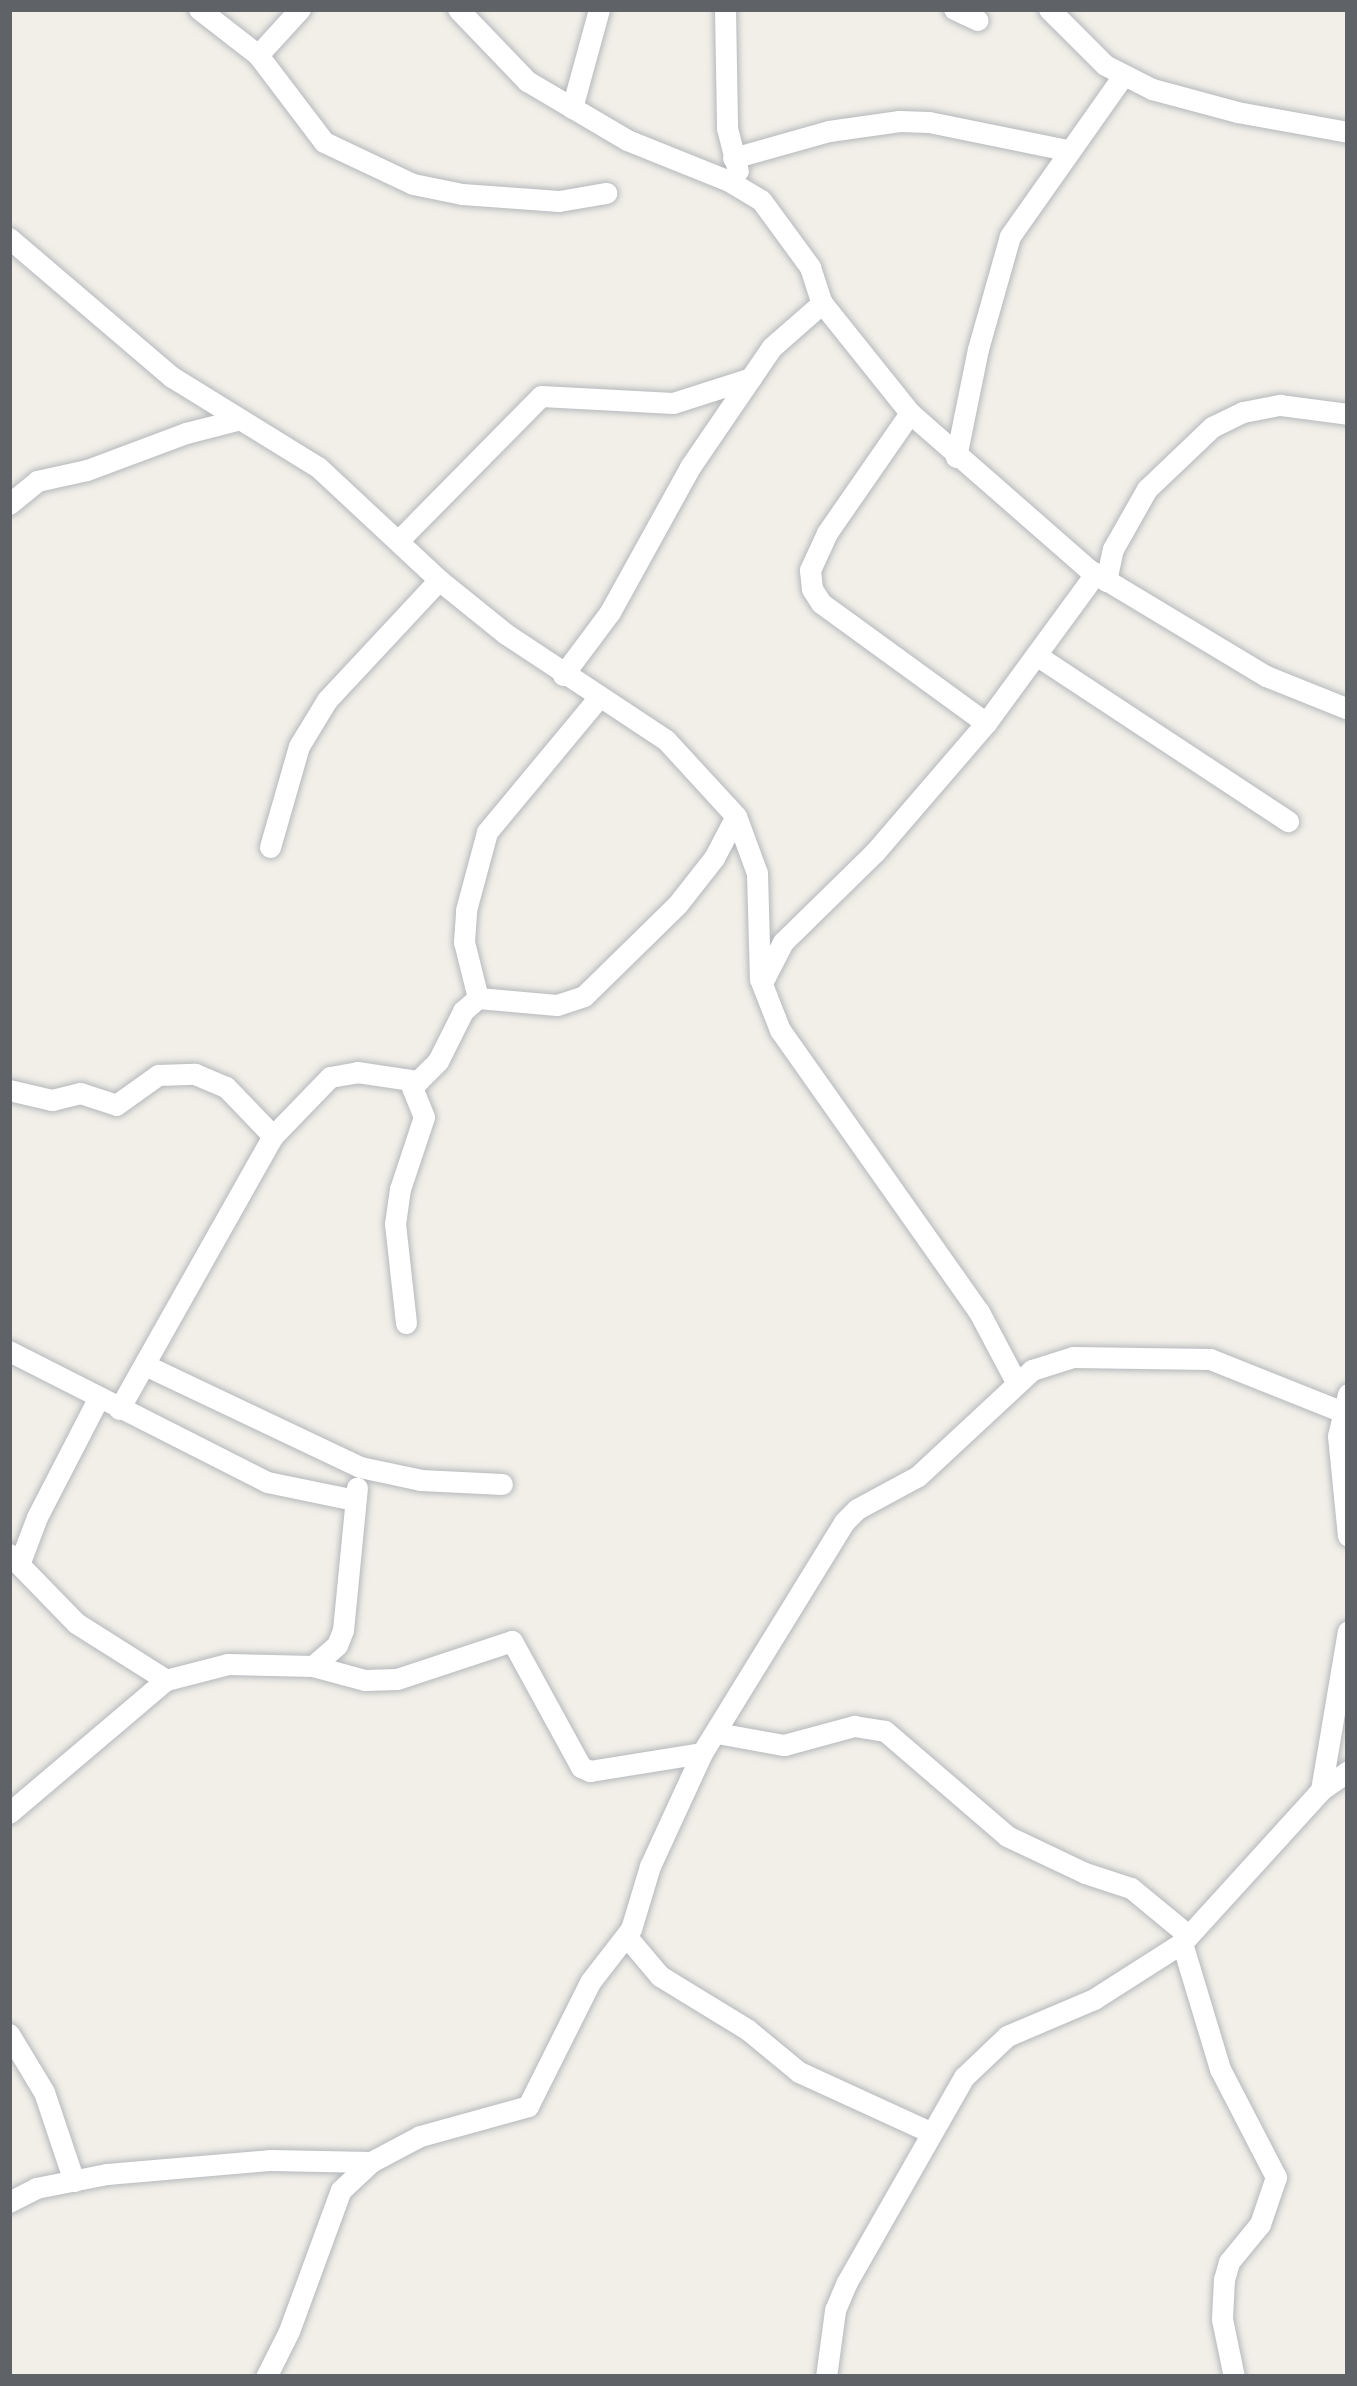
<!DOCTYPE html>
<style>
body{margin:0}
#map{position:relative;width:1357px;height:2386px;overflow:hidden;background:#f1efe8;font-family:Roboto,sans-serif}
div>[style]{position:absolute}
.roads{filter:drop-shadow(0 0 3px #b5b8bc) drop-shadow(0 0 3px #b5b8bc)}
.street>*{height:21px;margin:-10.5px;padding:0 10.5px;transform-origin:10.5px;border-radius:10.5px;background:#fff}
span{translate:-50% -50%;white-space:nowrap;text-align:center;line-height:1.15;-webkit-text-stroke:9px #fff;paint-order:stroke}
.frame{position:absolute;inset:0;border:12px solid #5f6368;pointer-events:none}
</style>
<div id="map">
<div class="roads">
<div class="street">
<i style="left:199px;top:9px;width:75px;rotate:37.9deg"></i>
<i style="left:300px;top:9px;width:62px;rotate:132.4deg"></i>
<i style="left:258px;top:55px;width:109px;rotate:52.8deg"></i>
<i style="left:324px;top:142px;width:98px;rotate:25.3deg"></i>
<i style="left:413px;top:184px;width:50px;rotate:11.5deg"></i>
<i style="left:462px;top:194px;width:97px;rotate:4.1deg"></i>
<i style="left:559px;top:201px;width:48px;rotate:-9.7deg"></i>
<i style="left:458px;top:9px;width:100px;rotate:46.2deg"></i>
<i style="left:527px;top:81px;width:116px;rotate:30.5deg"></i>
<i style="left:627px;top:140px;width:110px;rotate:21.9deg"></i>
<i style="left:729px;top:181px;width:37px;rotate:31deg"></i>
<i style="left:761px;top:200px;width:83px;rotate:53.8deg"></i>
<i style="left:810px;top:267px;width:38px;rotate:72deg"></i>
<i style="left:822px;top:303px;width:141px;rotate:51.3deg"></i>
<i style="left:910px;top:413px;width:237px;rotate:41.2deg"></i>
<i style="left:1088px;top:569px;width:208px;rotate:31deg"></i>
<i style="left:1266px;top:676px;width:88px;rotate:21.9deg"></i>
<i style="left:725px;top:9px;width:119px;rotate:89deg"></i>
<i style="left:727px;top:128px;width:44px;rotate:75.7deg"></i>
<i style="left:954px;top:9px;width:26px;rotate:25deg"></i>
<i style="left:1049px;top:9px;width:79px;rotate:45deg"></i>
<i style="left:1105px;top:65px;width:53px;rotate:27.1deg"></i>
<i style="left:1152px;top:89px;width:88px;rotate:15.1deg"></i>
<i style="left:1237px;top:112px;width:113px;rotate:10.2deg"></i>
<i style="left:572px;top:108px;width:103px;rotate:-74.7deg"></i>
<i style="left:733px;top:158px;width:100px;rotate:-15.7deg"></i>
<i style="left:829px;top:131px;width:71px;rotate:-8.1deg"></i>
<i style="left:899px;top:121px;width:30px;rotate:2deg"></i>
<i style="left:929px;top:122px;width:141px;rotate:11.5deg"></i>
<i style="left:9px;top:238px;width:214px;rotate:40.5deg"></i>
<i style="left:172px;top:377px;width:172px;rotate:31.7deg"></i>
<i style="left:318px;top:467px;width:166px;rotate:43deg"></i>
<i style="left:439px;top:580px;width:86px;rotate:38.9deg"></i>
<i style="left:506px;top:634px;width:192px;rotate:33.5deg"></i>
<i style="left:666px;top:740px;width:103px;rotate:47.4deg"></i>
<i style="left:736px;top:816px;width:61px;rotate:69.8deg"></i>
<i style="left:757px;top:873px;width:106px;rotate:88.4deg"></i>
<i style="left:760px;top:979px;width:55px;rotate:68.6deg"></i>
<i style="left:780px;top:1030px;width:345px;rotate:54.8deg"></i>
<i style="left:979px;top:1312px;width:77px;rotate:62.1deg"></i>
<i style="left:910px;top:413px;width:146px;rotate:124.7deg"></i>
<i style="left:827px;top:533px;width:41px;rotate:114.7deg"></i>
<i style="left:810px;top:570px;width:19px;rotate:84deg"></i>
<i style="left:812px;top:589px;width:17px;rotate:57deg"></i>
<i style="left:821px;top:603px;width:204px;rotate:36deg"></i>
<i style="left:956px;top:457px;width:110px;rotate:-78.5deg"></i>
<i style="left:978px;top:349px;width:117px;rotate:-74.2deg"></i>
<i style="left:1010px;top:236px;width:196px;rotate:-54.8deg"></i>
<i style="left:9px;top:504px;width:36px;rotate:-39deg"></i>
<i style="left:37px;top:481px;width:51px;rotate:-12.4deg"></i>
<i style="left:87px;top:470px;width:106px;rotate:-20.5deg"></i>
<i style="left:186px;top:433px;width:53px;rotate:-14.3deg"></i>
<i style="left:399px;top:540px;width:202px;rotate:-45.4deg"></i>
<i style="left:541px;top:396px;width:132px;rotate:3deg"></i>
<i style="left:673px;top:403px;width:82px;rotate:-17.8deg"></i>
<i style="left:1106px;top:581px;width:33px;rotate:-78deg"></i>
<i style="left:1113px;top:549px;width:69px;rotate:-60.5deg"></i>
<i style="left:1147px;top:489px;width:90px;rotate:-43.6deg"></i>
<i style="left:1212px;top:427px;width:34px;rotate:-26deg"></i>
<i style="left:1243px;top:412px;width:38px;rotate:-11deg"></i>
<i style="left:1280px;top:405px;width:69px;rotate:7.5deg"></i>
<i style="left:1036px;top:655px;width:302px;rotate:33.4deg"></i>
<i style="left:563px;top:675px;width:79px;rotate:-53.3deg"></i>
<i style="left:610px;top:612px;width:166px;rotate:-61.1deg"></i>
<i style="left:690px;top:467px;width:145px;rotate:-55.7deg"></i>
<i style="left:772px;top:347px;width:67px;rotate:-41.3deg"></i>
<i style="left:270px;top:847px;width:105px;rotate:-74deg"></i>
<i style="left:299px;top:746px;width:54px;rotate:-58.7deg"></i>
<i style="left:327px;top:700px;width:164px;rotate:-47deg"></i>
<i style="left:764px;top:979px;width:42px;rotate:-62.8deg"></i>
<i style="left:783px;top:942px;width:129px;rotate:-44.4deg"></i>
<i style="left:875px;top:852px;width:170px;rotate:-49.3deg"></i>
<i style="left:986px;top:723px;width:185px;rotate:-53.8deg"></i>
<i style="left:478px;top:998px;width:58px;rotate:-104deg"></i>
<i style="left:464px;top:942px;width:32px;rotate:-86deg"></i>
<i style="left:466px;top:910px;width:81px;rotate:-74.9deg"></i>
<i style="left:487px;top:832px;width:175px;rotate:-50.3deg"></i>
<i style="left:9px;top:1090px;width:44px;rotate:13.1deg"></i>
<i style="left:52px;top:1100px;width:29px;rotate:-14deg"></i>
<i style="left:80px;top:1093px;width:38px;rotate:18deg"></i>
<i style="left:116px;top:1105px;width:52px;rotate:-35.5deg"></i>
<i style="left:158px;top:1075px;width:37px;rotate:-2deg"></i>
<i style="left:195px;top:1074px;width:34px;rotate:23deg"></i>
<i style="left:226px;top:1087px;width:68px;rotate:46.2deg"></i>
<i style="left:406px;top:1323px;width:100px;rotate:-96.3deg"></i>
<i style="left:395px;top:1224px;width:35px;rotate:-82deg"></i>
<i style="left:400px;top:1189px;width:76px;rotate:-71.6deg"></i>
<i style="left:424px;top:1117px;width:37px;rotate:-112deg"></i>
<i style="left:9px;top:1351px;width:289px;rotate:26.9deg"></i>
<i style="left:267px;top:1482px;width:90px;rotate:11.6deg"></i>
<i style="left:145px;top:1365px;width:238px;rotate:25.4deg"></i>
<i style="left:360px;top:1467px;width:62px;rotate:12deg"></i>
<i style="left:421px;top:1480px;width:81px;rotate:2.8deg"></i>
<i style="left:1348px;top:1394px;width:43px;rotate:103.4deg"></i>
<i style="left:1338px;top:1436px;width:100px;rotate:84.3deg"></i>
<i style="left:119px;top:1409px;width:313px;rotate:-60.6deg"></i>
<i style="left:273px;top:1136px;width:82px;rotate:-46deg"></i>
<i style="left:330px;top:1077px;width:27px;rotate:-10deg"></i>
<i style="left:357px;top:1072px;width:62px;rotate:8.4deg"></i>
<i style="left:418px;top:1081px;width:28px;rotate:-45deg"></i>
<i style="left:438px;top:1061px;width:56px;rotate:-63.4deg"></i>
<i style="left:463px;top:1011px;width:20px;rotate:-41deg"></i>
<i style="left:478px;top:998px;width:79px;rotate:5.1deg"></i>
<i style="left:557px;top:1005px;width:28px;rotate:-18deg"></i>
<i style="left:584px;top:996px;width:130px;rotate:-44.4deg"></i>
<i style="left:677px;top:905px;width:60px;rotate:-51.8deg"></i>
<i style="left:714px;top:858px;width:47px;rotate:-62.4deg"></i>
<i style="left:9px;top:1554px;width:96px;rotate:45.8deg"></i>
<i style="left:76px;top:1623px;width:107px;rotate:32.3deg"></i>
<i style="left:20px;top:1562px;width:48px;rotate:-69.3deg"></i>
<i style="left:37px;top:1517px;width:133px;rotate:-62.7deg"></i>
<i style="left:313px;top:1666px;width:32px;rotate:-41deg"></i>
<i style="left:337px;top:1645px;width:16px;rotate:-68deg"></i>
<i style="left:343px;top:1630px;width:143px;rotate:-84.4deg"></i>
<i style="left:717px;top:1733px;width:68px;rotate:10.2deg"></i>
<i style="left:784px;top:1745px;width:73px;rotate:-15.2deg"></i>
<i style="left:854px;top:1726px;width:31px;rotate:9deg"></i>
<i style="left:885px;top:1731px;width:161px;rotate:40.7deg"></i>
<i style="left:1007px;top:1836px;width:86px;rotate:25.4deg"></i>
<i style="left:1085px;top:1873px;width:48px;rotate:18.1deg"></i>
<i style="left:1131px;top:1888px;width:74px;rotate:39.5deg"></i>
<i style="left:1321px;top:1790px;width:161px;rotate:-80.4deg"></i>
<i style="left:9px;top:1813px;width:206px;rotate:-40.3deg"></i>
<i style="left:166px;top:1680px;width:64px;rotate:-14.5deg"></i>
<i style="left:228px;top:1664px;width:85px;rotate:1.3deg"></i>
<i style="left:313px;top:1666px;width:54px;rotate:15.1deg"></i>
<i style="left:365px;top:1680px;width:32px;rotate:-2deg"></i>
<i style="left:397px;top:1679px;width:121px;rotate:-18.3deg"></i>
<i style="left:512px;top:1641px;width:144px;rotate:61.3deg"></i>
<i style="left:581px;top:1767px;width:10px;rotate:24deg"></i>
<i style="left:590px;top:1771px;width:113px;rotate:-9.1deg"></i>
<i style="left:627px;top:1937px;width:51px;rotate:49.8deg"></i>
<i style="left:660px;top:1976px;width:103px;rotate:31.5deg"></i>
<i style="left:748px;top:2030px;width:66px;rotate:39.5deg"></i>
<i style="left:799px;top:2072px;width:142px;rotate:24.6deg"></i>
<i style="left:1182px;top:1943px;width:132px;rotate:73.2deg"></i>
<i style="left:1220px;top:2069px;width:122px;rotate:62.6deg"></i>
<i style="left:1276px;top:2177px;width:50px;rotate:108.8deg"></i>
<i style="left:1260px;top:2224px;width:49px;rotate:129.2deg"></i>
<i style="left:1229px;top:2262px;width:18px;rotate:106deg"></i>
<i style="left:1224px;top:2279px;width:40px;rotate:92.9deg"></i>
<i style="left:1222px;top:2319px;width:59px;rotate:78.3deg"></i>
<i style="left:9px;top:2034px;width:68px;rotate:58.9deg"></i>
<i style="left:44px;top:2092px;width:94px;rotate:71.4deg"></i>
<i style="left:9px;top:2202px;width:30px;rotate:-27deg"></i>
<i style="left:36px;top:2188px;width:72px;rotate:-11.2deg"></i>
<i style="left:107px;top:2174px;width:165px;rotate:-4.9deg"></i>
<i style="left:271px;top:2160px;width:100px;rotate:1.1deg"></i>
<i style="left:371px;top:2162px;width:55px;rotate:-28deg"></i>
<i style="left:420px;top:2136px;width:112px;rotate:-15.5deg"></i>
<i style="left:528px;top:2106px;width:139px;rotate:-63.4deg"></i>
<i style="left:590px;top:1982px;width:67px;rotate:-52.3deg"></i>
<i style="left:631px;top:1929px;width:66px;rotate:-73.2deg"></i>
<i style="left:650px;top:1866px;width:124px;rotate:-65.3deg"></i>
<i style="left:702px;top:1753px;width:271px;rotate:-58.4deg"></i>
<i style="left:844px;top:1522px;width:18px;rotate:-45deg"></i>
<i style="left:857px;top:1509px;width:69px;rotate:-28.4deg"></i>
<i style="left:918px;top:1476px;width:156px;rotate:-42.9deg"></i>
<i style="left:1032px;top:1370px;width:43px;rotate:-17.6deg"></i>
<i style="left:1073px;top:1357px;width:137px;rotate:0.8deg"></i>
<i style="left:1210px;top:1359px;width:141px;rotate:21.7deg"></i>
<i style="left:266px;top:2377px;width:51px;rotate:-63.4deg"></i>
<i style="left:289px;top:2331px;width:150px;rotate:-69.8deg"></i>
<i style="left:341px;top:2190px;width:41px;rotate:-43deg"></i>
<i style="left:826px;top:2377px;width:68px;rotate:-82.3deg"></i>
<i style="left:835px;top:2310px;width:30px;rotate:-67deg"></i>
<i style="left:847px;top:2282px;width:236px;rotate:-60.3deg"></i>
<i style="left:964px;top:2077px;width:59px;rotate:-43.6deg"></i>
<i style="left:1007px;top:2036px;width:95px;rotate:-23deg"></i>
<i style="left:1094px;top:1999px;width:104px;rotate:-32.5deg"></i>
<i style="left:1182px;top:1943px;width:207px;rotate:-47.7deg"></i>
<i style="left:1321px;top:1790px;width:33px;rotate:-35deg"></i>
</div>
</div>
<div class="frame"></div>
</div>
